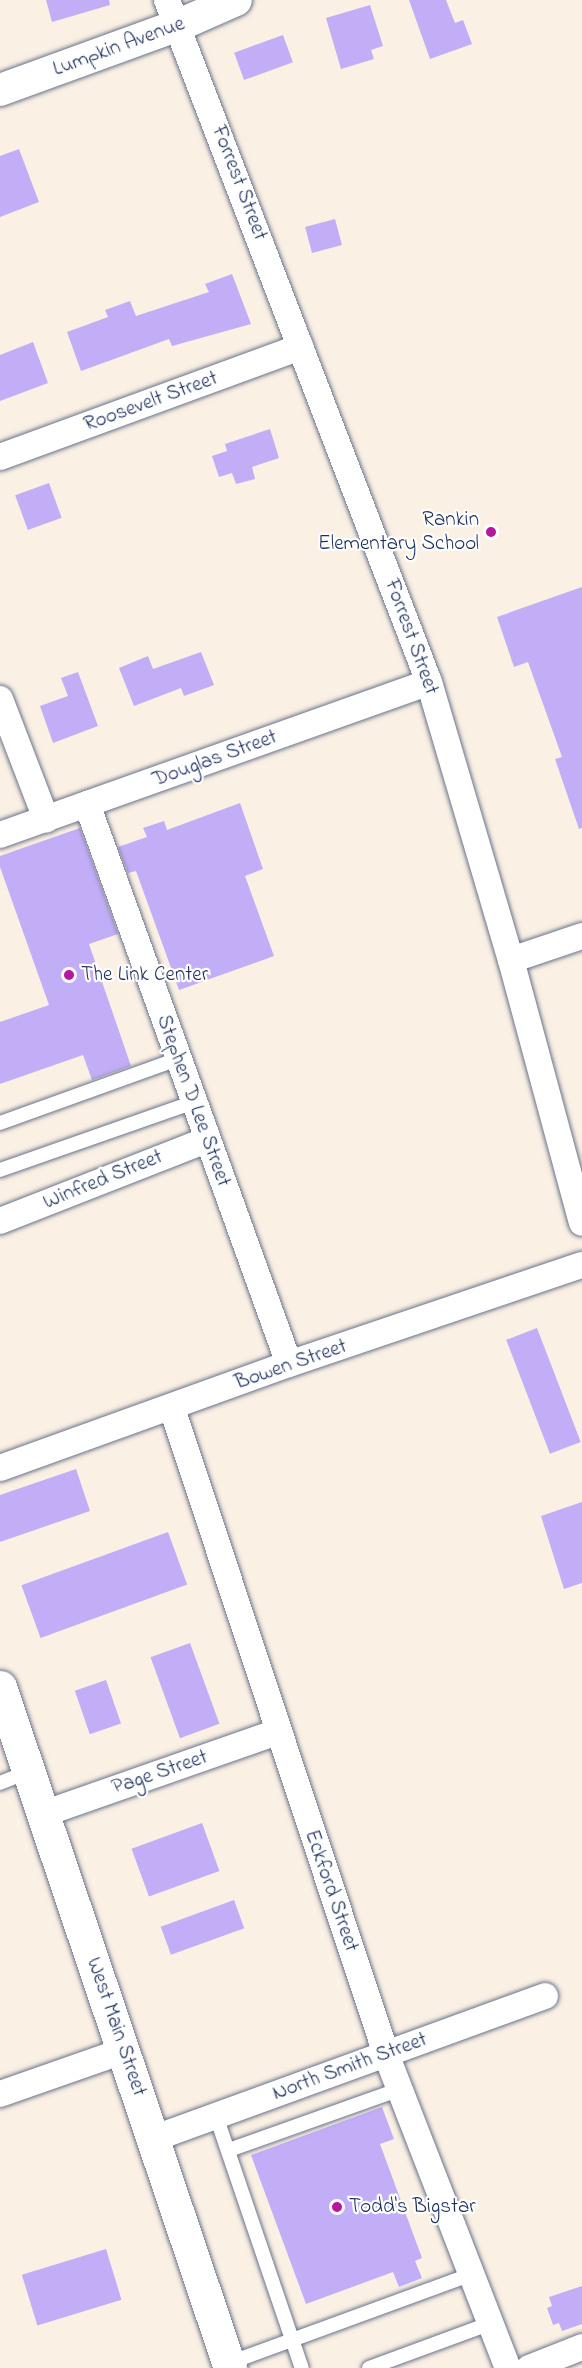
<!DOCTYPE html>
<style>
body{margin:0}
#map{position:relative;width:582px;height:2368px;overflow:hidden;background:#faf0e3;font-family:"Indie Flower",sans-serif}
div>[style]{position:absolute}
.building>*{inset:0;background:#c2aef7;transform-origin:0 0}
.roads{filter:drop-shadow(0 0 2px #69738d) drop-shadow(0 0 2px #69738d)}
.service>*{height:14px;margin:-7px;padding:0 7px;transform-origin:7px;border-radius:7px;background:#fff}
.minor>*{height:26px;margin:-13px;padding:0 13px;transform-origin:13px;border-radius:13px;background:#fff}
.tertiary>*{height:32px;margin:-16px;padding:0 16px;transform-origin:16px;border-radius:16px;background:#fff}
.primary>*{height:33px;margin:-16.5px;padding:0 16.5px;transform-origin:16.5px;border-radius:16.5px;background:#fff}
.dots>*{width:16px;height:16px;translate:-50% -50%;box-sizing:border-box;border:3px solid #fff;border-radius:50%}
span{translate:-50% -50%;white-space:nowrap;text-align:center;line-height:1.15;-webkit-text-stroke:4.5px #fff;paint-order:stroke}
.street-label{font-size:21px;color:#1b2f5e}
.poi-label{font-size:21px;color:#1b2f5e}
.right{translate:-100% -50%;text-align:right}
.left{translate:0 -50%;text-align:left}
</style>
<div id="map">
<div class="building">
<i style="clip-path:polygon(46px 0,109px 0,110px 5px,52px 22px)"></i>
<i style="clip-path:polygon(409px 0,446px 0,455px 23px,463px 20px,472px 44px,430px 59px)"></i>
<i style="clip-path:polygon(370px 5px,383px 46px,371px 50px,374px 59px,341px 69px,326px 18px)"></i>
<i style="left:283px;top:35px;width:29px;height:52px;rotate:70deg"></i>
<i style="clip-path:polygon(19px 149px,39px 202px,0 217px,0 156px)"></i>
<i style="left:335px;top:219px;width:27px;height:31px;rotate:75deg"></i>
<i style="clip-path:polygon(232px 274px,251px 324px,172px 346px,169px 339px,81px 371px,67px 332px,108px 317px,105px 310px,130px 301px,136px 316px,209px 292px,205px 284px)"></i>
<i style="clip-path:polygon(33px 342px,48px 383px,0 401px,0 355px)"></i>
<i style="clip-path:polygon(270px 429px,279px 458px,252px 467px,255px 479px,236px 484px,232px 473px,219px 477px,212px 456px,227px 451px,225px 444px)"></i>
<i style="left:49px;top:483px;width:37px;height:36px;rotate:70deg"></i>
<i style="clip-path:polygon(582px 587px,582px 828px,579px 829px,555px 759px,562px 757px,528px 662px,514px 667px,497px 617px)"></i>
<i style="clip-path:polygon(201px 652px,214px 685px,184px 696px,181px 688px,134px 706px,119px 668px,148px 656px,153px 669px)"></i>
<i style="clip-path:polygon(78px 672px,98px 726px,53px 743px,40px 706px,68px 696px,61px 678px)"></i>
<i style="clip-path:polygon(240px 803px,263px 869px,245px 876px,274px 956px,179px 990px,136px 871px,128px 873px,118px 847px,147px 837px,143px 828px,164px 821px,167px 830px)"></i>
<i style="clip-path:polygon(80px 828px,118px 934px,89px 944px,131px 1066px,92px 1080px,83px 1055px,0 1084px,0 1022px,49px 1005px,0 867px,0 856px)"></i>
<i style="left:537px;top:1328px;width:122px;height:33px;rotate:69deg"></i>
<i style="clip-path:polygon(76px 1469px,90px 1511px,0 1542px,0 1495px)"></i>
<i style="clip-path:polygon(582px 1502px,582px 1583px,564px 1589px,541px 1516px)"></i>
<i style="left:168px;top:1532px;width:56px;height:156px;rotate:70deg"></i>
<i style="left:190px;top:1643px;width:86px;height:42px;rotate:70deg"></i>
<i style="left:106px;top:1680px;width:46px;height:33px;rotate:71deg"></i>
<i style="left:202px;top:1823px;width:51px;height:75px;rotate:70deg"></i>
<i style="left:234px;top:1900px;width:30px;height:78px;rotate:70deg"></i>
<i style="clip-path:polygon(382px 2107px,394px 2139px,380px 2144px,422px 2258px,415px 2261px,422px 2278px,399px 2287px,393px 2272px,306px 2304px,251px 2155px)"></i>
<i style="left:106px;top:2249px;width:53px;height:88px;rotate:73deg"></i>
<i style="clip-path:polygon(582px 2286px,582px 2324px,562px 2331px,559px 2323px,553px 2325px,547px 2308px,552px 2306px,549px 2297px)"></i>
</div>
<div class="roads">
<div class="service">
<i style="left:0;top:1123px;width:189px;rotate:-19.8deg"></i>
<i style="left:0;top:1170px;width:206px;rotate:-19.3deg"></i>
<i style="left:0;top:1783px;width:31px;rotate:-22deg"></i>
<i style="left:216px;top:2116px;width:266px;rotate:71.2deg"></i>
<i style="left:229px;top:2150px;width:182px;rotate:-19.6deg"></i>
<i style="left:229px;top:2363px;width:259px;rotate:-20.1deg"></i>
<i style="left:369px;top:2368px;width:130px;rotate:-20.2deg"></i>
</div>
<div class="minor">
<i style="left:167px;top:0;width:731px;rotate:68.99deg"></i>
<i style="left:429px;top:682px;width:290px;rotate:73.6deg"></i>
<i style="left:511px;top:960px;width:272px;rotate:74.9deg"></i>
<i style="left:0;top:457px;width:320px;rotate:-20.1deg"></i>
<i style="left:0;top:699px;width:129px;rotate:69deg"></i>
<i style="left:87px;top:804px;width:595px;rotate:70.16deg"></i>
<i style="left:0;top:835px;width:455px;rotate:-19.6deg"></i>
<i style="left:511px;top:960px;width:75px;rotate:-18.7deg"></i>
<i style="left:0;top:1221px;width:222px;rotate:-21.4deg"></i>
<i style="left:172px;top:1408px;width:681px;rotate:71.67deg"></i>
<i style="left:386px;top:2054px;width:337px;rotate:68.8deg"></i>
<i style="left:0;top:1468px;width:307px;rotate:-19.8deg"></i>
<i style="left:289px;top:1364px;width:309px;rotate:-18.7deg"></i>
<i style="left:43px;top:1814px;width:248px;rotate:-19.3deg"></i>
<i style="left:0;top:2094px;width:130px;rotate:-19.3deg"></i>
<i style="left:155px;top:2138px;width:415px;rotate:-20deg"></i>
<i style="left:529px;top:2368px;width:57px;rotate:-21.6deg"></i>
</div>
<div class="tertiary">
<i style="left:0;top:90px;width:190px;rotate:-20deg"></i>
<i style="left:179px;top:25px;width:62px;rotate:-23.7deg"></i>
</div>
<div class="primary">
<i style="left:0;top:1687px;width:719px;rotate:71.34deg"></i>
</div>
</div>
<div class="dots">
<i style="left:491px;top:532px;background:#b5179e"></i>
<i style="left:69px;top:975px;background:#b5179e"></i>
<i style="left:337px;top:2207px;background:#b5179e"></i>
</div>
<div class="street-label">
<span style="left:119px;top:47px;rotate:-20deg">Lumpkin Avenue</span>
<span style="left:239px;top:183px;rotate:69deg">Forrest Street</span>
<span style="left:151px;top:402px;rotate:-20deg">Roosevelt Street</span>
<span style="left:411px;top:637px;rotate:70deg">Forrest Street</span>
<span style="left:215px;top:759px;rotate:-20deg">Douglas Street</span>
<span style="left:193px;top:1101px;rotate:70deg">Stephen D Lee Street</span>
<span style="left:103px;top:1180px;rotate:-22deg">Winfred Street</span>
<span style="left:291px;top:1365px;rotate:-19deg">Bowen Street</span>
<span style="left:160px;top:1773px;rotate:-19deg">Page Street</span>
<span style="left:331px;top:1891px;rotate:71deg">Eckford Street</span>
<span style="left:116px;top:2027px;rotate:71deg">West Main Street</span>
<span style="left:350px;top:2067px;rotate:-20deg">North Smith Street</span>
</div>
<div class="poi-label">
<span class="right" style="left:479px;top:532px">Rankin<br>Elementary School</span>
<span class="left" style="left:81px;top:975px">The Link Center</span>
<span class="left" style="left:349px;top:2207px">Todd's Bigstar</span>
</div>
</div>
